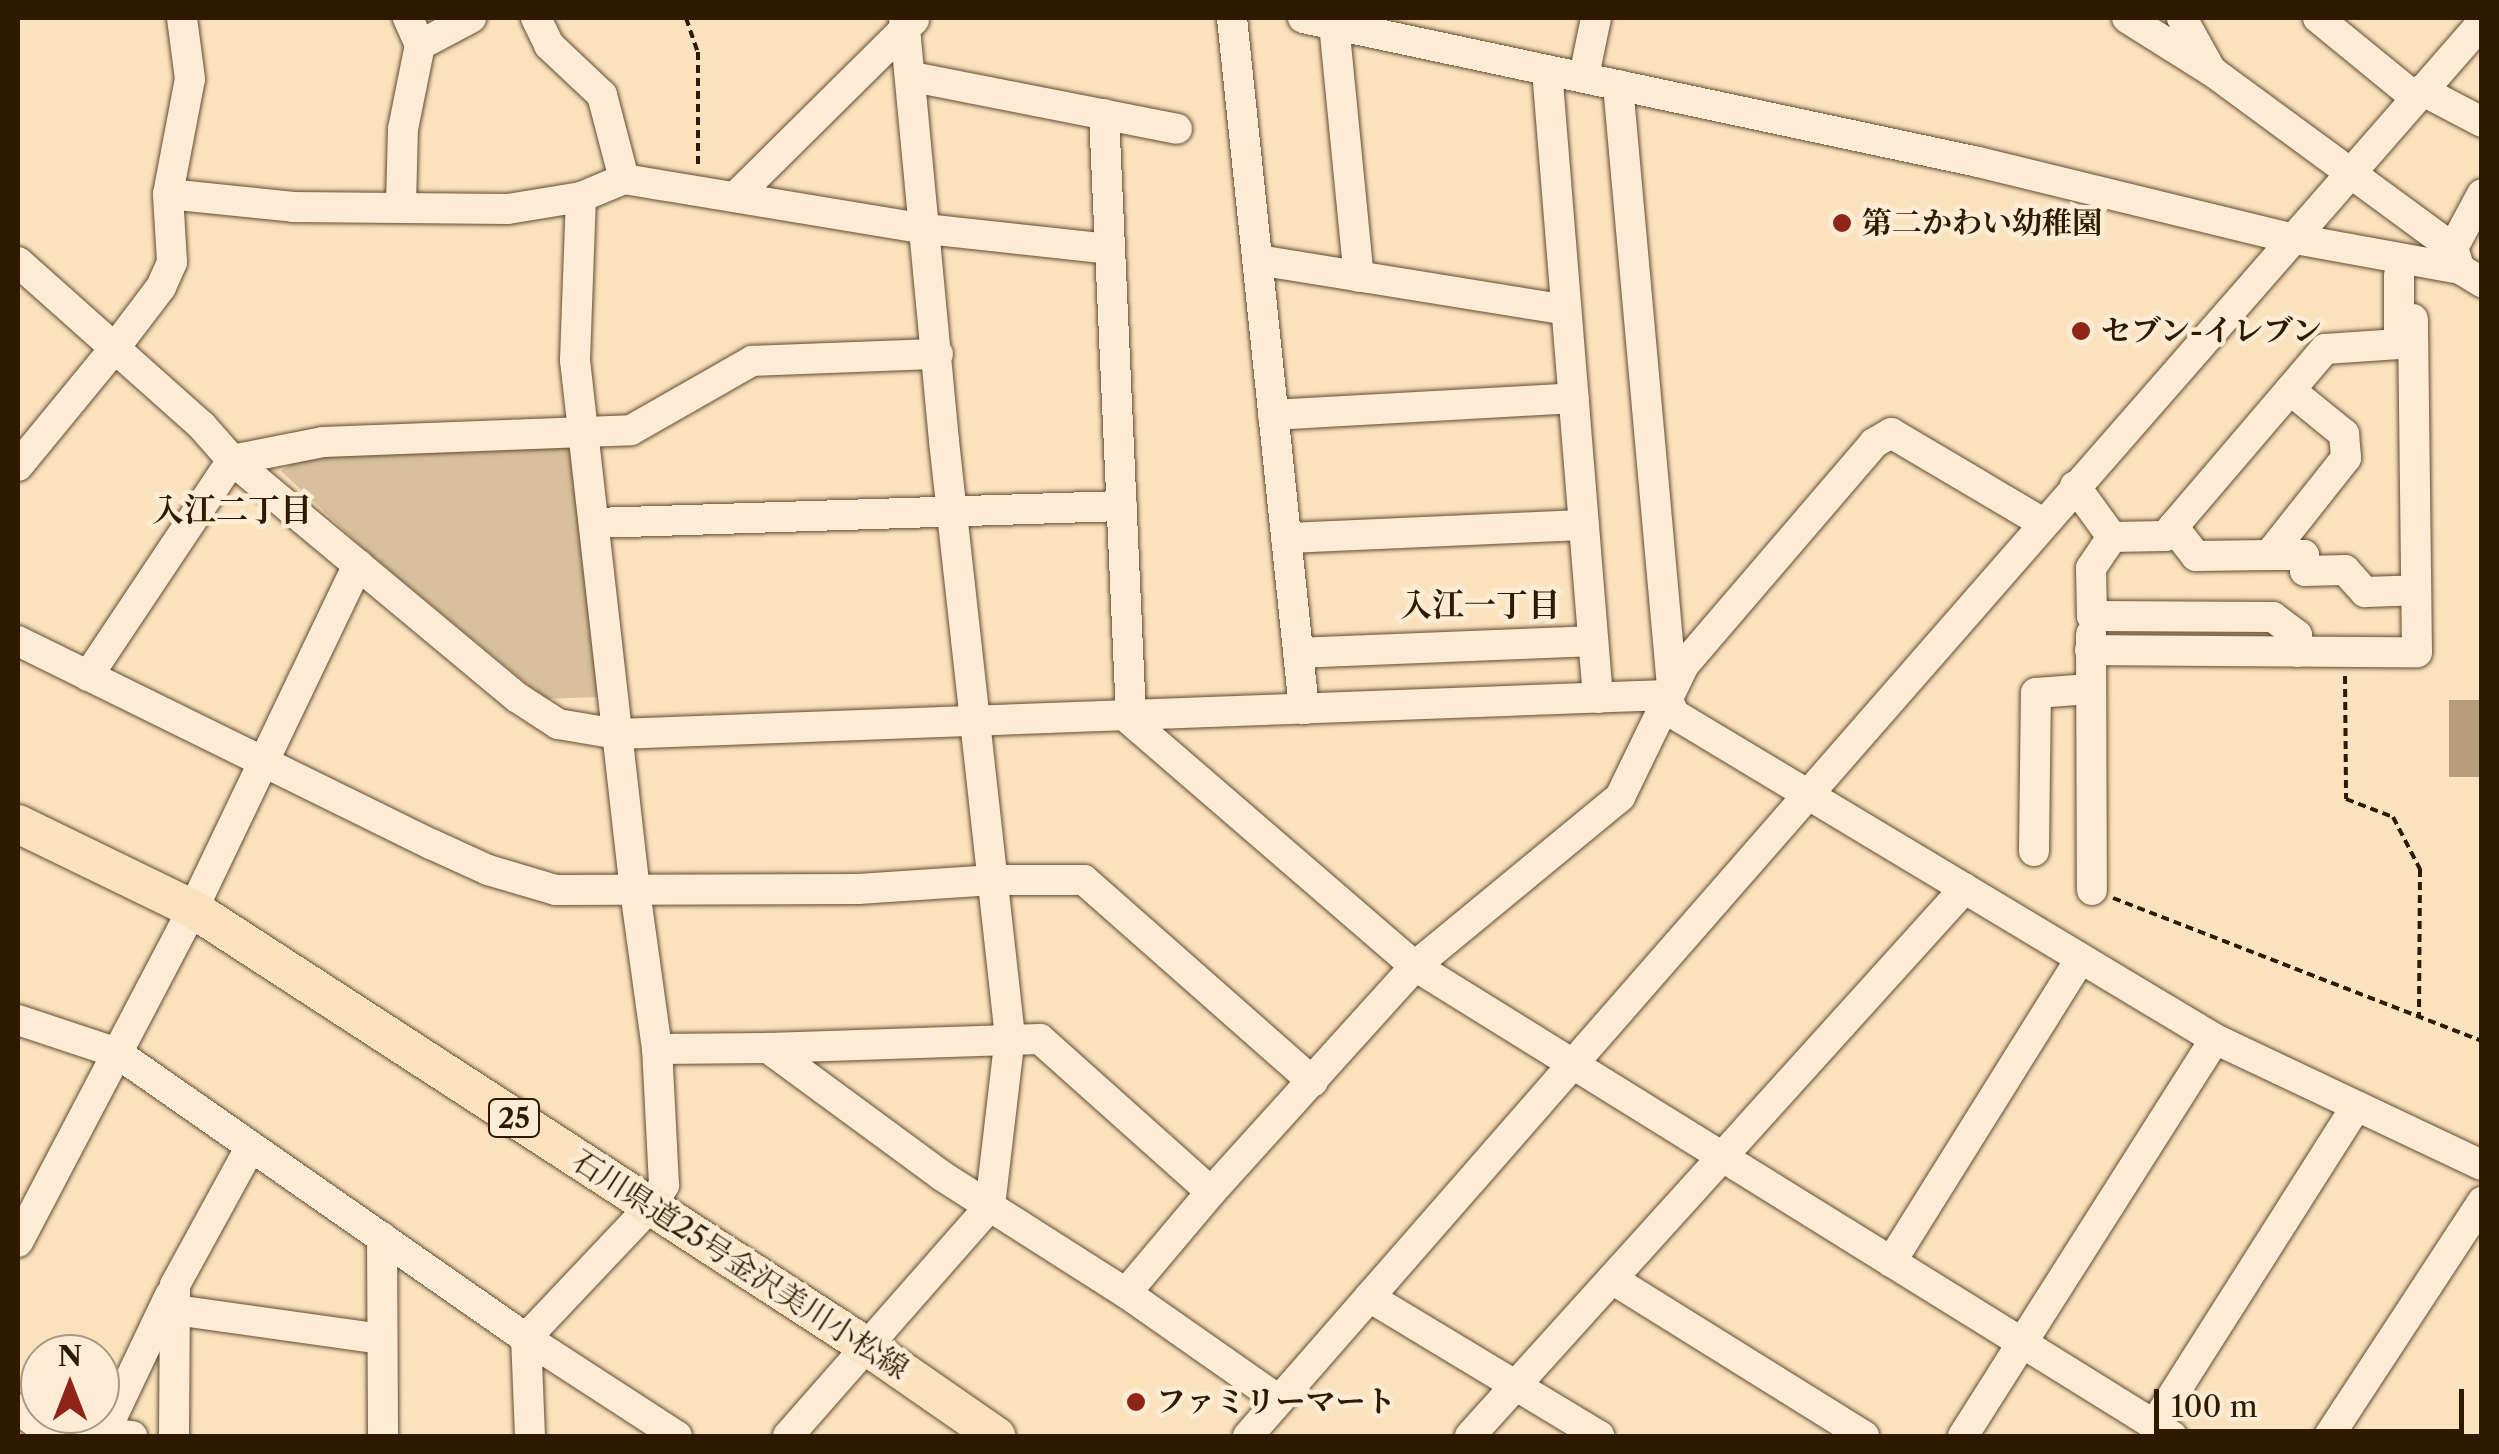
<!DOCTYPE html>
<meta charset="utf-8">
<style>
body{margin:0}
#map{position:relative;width:2499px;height:1454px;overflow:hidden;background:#fbe2be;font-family:"Libre Caslon Text","Noto Serif JP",serif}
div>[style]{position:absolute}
.green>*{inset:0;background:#d8c09e}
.water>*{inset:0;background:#b69e7d;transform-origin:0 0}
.path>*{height:4px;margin-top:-2px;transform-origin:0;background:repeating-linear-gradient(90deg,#2f1a00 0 8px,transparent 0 13px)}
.roads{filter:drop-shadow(0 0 2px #624c30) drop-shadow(0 0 2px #624c30)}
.minor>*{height:30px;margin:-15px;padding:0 15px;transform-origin:15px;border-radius:15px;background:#fcecd5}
.major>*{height:38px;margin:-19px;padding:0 19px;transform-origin:19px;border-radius:19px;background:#fbe2be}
.dots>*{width:28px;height:28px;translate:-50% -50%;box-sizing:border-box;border:5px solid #fcecd5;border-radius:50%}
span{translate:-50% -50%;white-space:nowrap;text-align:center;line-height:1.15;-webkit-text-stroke:9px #fcecd5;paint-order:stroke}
.shield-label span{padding:2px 8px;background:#fcecd5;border:2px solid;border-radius:8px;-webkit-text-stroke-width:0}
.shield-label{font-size:28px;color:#2f1a00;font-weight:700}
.poi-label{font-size:30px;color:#2f1a00;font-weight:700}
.left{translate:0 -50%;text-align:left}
.street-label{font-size:30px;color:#2f1a00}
.neighbourhood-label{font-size:32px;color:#2f1a00;font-weight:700}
.frame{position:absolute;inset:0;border:20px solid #2f1a00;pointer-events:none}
.north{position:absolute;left:20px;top:1334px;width:100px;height:100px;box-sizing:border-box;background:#fcecd5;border:2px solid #aa9880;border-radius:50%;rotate:0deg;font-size:28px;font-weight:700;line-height:40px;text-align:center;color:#2f1a00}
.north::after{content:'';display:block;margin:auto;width:35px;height:45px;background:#8f2418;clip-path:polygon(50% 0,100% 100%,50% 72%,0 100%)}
.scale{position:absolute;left:2154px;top:1389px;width:310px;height:45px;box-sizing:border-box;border:5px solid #2f1a00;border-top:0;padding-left:12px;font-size:30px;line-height:35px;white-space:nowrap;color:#2f1a00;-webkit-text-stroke:8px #fcecd5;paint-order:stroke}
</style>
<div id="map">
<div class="green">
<i style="clip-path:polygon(572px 441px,599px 697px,545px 699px,365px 550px,281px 471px,306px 454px)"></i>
</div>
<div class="water">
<i style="left:2449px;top:700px;width:30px;height:77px"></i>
</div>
<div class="path">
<i style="left:686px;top:18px;width:36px;rotate:71deg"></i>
<i style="left:698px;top:52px;width:112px;rotate:90deg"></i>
<i style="left:2345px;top:676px;width:123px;rotate:89.5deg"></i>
<i style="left:2346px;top:799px;width:50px;rotate:21deg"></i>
<i style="left:2393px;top:817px;width:59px;rotate:62.6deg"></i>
<i style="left:2420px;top:869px;width:148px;rotate:90.4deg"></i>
<i style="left:2113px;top:898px;width:396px;rotate:21.2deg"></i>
</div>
<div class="roads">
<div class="minor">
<i style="left:536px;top:18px;width:30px;rotate:64deg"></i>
<i style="left:549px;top:45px;width:73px;rotate:43.3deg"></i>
<i style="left:602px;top:95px;width:87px;rotate:75.3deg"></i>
<i style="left:1232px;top:18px;width:695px;rotate:84.05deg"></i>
<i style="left:1303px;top:18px;width:690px;rotate:12.04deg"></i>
<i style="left:1978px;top:162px;width:321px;rotate:13.7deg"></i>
<i style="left:2290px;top:238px;width:173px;rotate:10.3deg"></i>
<i style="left:2460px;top:269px;width:26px;rotate:31deg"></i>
<i style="left:2127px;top:18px;width:102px;rotate:32.1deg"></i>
<i style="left:2213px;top:72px;width:298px;rotate:36.3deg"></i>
<i style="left:2453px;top:248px;width:22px;rotate:72deg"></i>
<i style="left:2182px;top:18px;width:60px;rotate:60.9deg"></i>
<i style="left:2318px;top:18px;width:125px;rotate:39.2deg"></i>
<i style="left:1334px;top:24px;width:254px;rotate:84.4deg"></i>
<i style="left:420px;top:45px;width:58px;rotate:-27.9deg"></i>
<i style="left:1547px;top:70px;width:630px;rotate:85.36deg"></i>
<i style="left:1584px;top:76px;width:59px;rotate:-78.3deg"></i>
<i style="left:913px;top:77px;width:269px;rotate:11.1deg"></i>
<i style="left:1618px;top:85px;width:603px;rotate:84.87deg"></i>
<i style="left:2421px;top:90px;width:69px;rotate:27.7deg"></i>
<i style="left:1104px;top:114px;width:603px;rotate:87.43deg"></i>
<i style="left:168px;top:194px;width:126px;rotate:5.9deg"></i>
<i style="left:293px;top:207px;width:215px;rotate:0.5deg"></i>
<i style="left:508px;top:209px;width:74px;rotate:-9.3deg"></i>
<i style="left:581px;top:197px;width:47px;rotate:-22.7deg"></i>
<i style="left:624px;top:179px;width:306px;rotate:9.4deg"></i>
<i style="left:926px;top:229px;width:185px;rotate:6.2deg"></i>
<i style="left:735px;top:197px;width:252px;rotate:-44.7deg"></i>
<i style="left:401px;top:205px;width:76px;rotate:-88.5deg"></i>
<i style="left:403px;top:129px;width:86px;rotate:-78.6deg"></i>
<i style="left:420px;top:45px;width:30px;rotate:-114deg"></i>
<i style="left:2453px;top:248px;width:61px;rotate:-61.8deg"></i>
<i style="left:1258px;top:260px;width:312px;rotate:9.2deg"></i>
<i style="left:18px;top:262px;width:246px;rotate:41.7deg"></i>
<i style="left:202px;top:426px;width:45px;rotate:48.6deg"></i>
<i style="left:232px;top:460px;width:372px;rotate:39.8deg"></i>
<i style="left:518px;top:698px;width:48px;rotate:33deg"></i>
<i style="left:558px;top:724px;width:60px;rotate:9.6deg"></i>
<i style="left:617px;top:734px;width:1050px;rotate:-2.13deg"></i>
<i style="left:2290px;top:390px;width:70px;rotate:39.2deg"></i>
<i style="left:2344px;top:434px;width:24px;rotate:85deg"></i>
<i style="left:2346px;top:458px;width:124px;rotate:128.4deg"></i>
<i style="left:2269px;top:555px;width:73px;rotate:179.2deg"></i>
<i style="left:2196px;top:556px;width:37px;rotate:-128deg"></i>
<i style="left:2173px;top:527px;width:234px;rotate:-49.5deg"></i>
<i style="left:2325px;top:349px;width:74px;rotate:-3.9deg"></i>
<i style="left:2399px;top:344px;width:69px;rotate:-90deg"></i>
<i style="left:1273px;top:415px;width:301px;rotate:-3.2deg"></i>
<i style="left:18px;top:466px;width:151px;rotate:-50.6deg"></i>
<i style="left:114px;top:349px;width:78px;rotate:-52.8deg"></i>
<i style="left:161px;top:287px;width:27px;rotate:-66deg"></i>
<i style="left:172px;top:262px;width:68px;rotate:-93.4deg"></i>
<i style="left:168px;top:194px;width:117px;rotate:-79.2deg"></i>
<i style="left:190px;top:79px;width:62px;rotate:-97.5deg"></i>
<i style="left:2075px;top:486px;width:63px;rotate:54deg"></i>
<i style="left:595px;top:523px;width:527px;rotate:-1.85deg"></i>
<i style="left:2173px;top:527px;width:12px;rotate:132deg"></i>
<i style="left:2165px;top:536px;width:53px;rotate:178.9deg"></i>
<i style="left:2112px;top:537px;width:37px;rotate:124deg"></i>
<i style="left:2091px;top:568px;width:48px;rotate:88.8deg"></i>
<i style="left:2092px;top:616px;width:181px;rotate:0.3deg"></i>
<i style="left:2273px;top:617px;width:30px;rotate:37deg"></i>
<i style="left:2297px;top:635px;width:17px;rotate:90deg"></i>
<i style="left:1286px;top:538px;width:298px;rotate:-2.5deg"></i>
<i style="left:2269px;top:555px;width:35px"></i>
<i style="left:2304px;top:555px;width:16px;rotate:86deg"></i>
<i style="left:2305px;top:571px;width:40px;rotate:-1.4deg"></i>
<i style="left:2345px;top:570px;width:30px;rotate:48deg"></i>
<i style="left:2365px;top:592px;width:37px;rotate:-2deg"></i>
<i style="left:2091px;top:634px;width:256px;rotate:89.8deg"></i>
<i style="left:18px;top:641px;width:460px;rotate:26.2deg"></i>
<i style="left:431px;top:844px;width:63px;rotate:24.5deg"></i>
<i style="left:488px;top:870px;width:71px;rotate:16.4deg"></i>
<i style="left:556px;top:890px;width:302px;rotate:-0.2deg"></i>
<i style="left:858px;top:889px;width:136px;rotate:-3.8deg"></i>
<i style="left:994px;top:880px;width:90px"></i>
<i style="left:1084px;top:880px;width:305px;rotate:41.4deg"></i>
<i style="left:2090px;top:650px;width:327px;rotate:0.4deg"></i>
<i style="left:2417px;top:652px;width:333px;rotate:-90.7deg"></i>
<i style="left:1298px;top:653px;width:295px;rotate:-2.3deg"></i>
<i style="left:88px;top:676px;width:260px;rotate:-56.3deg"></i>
<i style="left:232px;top:460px;width:93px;rotate:-11.2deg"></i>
<i style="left:323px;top:442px;width:308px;rotate:-2.2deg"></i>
<i style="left:631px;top:430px;width:139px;rotate:-29.7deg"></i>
<i style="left:752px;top:361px;width:186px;rotate:-2.2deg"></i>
<i style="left:1666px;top:695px;width:21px;rotate:67deg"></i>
<i style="left:1674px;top:714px;width:631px;rotate:30.99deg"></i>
<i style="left:2215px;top:1039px;width:295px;rotate:25.3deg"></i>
<i style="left:1125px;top:716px;width:383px;rotate:40.8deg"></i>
<i style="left:1415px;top:966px;width:891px;rotate:31.83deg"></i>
<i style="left:2034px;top:851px;width:158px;rotate:-89.3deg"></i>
<i style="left:2036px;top:693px;width:54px;rotate:-4.2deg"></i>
<i style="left:18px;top:1020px;width:104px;rotate:18.4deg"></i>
<i style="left:117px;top:1053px;width:499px;rotate:34.9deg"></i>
<i style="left:526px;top:1338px;width:180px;rotate:33deg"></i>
<i style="left:768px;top:1048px;width:272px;rotate:-1.9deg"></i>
<i style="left:1040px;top:1039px;width:229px;rotate:41.8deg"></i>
<i style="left:657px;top:1049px;width:111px;rotate:-0.5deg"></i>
<i style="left:768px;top:1048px;width:216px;rotate:36.3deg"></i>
<i style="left:942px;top:1176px;width:218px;rotate:32.5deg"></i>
<i style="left:1126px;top:1293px;width:187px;rotate:35deg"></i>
<i style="left:382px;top:1237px;width:199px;rotate:89.7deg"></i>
<i style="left:18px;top:1242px;width:376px;rotate:-62.3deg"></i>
<i style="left:193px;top:909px;width:382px;rotate:-64.4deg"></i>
<i style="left:1891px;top:1262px;width:358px;rotate:-58deg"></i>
<i style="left:1612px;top:1279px;width:297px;rotate:31.9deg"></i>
<i style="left:1126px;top:1293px;width:132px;rotate:-49.9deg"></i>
<i style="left:1211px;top:1192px;width:304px;rotate:-47.9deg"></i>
<i style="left:1415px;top:966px;width:266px;rotate:-39.5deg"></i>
<i style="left:1620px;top:797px;width:147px;rotate:-64.1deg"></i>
<i style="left:1684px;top:665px;width:292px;rotate:-49.4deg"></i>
<i style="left:1874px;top:443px;width:20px;rotate:-30deg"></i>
<i style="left:1891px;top:433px;width:177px;rotate:30.6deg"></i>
<i style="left:1369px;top:1297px;width:269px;rotate:31.1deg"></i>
<i style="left:175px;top:1310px;width:209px;rotate:8deg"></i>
<i style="left:18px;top:1409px;width:25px;rotate:37deg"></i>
<i style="left:38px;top:1424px;width:95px;rotate:7.3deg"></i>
<i style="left:2154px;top:1425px;width:375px;rotate:-57.6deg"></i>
<i style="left:103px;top:1436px;width:156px;rotate:-64.6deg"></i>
<i style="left:174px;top:1436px;width:151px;rotate:-89.6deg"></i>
<i style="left:175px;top:1285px;width:156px;rotate:-61.3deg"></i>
<i style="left:530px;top:1436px;width:98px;rotate:-92.3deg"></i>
<i style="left:526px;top:1338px;width:182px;rotate:-46.6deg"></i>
<i style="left:651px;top:1206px;width:25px;rotate:-58deg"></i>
<i style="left:664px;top:1185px;width:136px;rotate:-92.9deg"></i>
<i style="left:657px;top:1049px;width:160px;rotate:-97.9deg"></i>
<i style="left:635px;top:891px;width:534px;rotate:-96.45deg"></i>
<i style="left:575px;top:360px;width:163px;rotate:-87.9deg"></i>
<i style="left:788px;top:1436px;width:306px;rotate:-48.7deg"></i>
<i style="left:990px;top:1206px;width:170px;rotate:-83.3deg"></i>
<i style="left:1010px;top:1037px;width:600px;rotate:-96.32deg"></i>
<i style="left:944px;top:441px;width:425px;rotate:-95.4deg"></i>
<i style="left:1248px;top:1436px;width:1876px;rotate:-48.87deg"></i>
<i style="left:1470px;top:1436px;width:738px;rotate:-47.91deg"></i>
<i style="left:1963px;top:1436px;width:470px;rotate:-57.6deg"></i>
<i style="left:2329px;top:1436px;width:280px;rotate:-56.8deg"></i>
</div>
<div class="major">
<i style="left:18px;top:824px;width:195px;rotate:25.9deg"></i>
<i style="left:193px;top:909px;width:806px;rotate:33deg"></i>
<i style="left:869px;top:1348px;width:155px;rotate:34.7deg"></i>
</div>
</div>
<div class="dots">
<i style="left:1842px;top:223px;background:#8f2418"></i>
<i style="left:2081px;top:331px;background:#8f2418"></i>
<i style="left:1136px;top:1402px;background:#8f2418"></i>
</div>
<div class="shield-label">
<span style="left:514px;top:1118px">25</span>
</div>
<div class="poi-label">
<span class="left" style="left:1862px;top:223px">第二かわい幼稚園</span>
<span class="left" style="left:2101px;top:331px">セブン-イレブン</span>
<span class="left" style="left:1156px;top:1402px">ファミリーマート</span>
</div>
<div class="street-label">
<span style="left:740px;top:1265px;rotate:33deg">石川県道25号金沢美川小松線</span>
</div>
<div class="neighbourhood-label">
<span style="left:232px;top:510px">入江二丁目</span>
<span style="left:1480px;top:605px">入江一丁目</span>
</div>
<div class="frame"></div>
<div class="north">N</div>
<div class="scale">100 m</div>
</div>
